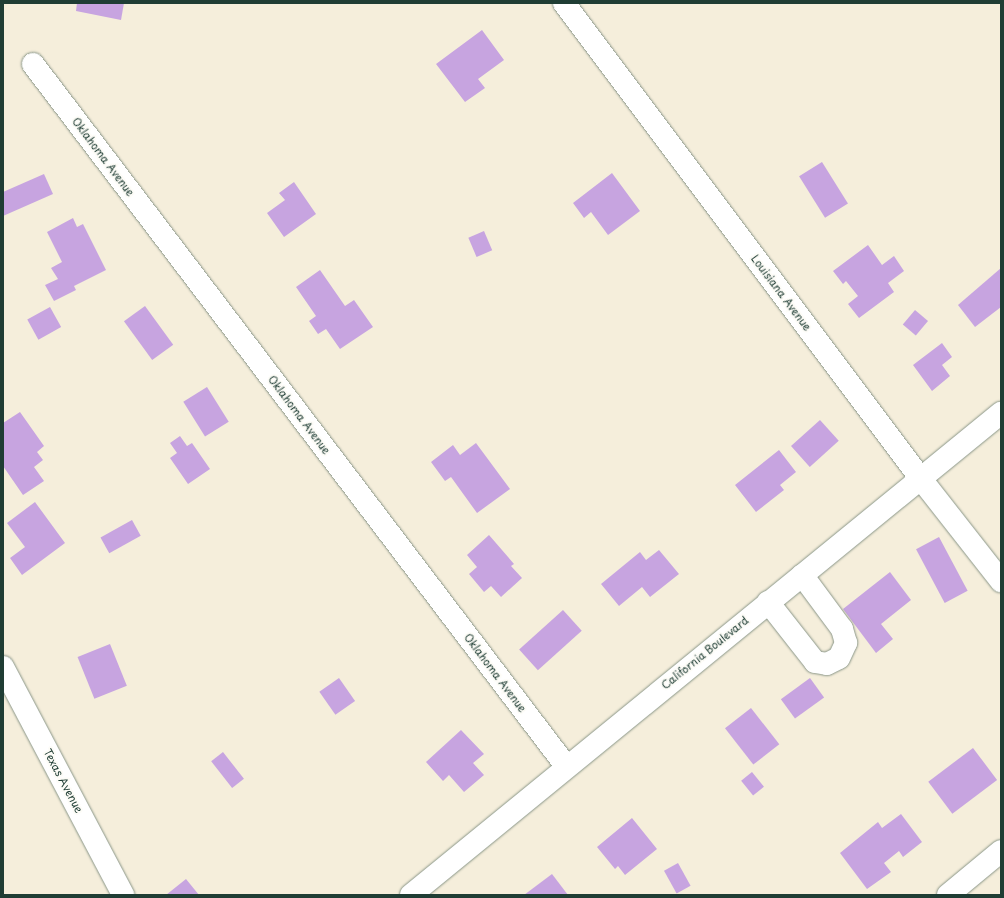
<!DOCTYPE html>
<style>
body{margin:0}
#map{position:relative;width:1004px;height:898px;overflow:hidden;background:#f5eedb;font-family:"Playpen Sans",sans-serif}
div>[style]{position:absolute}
.building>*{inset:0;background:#c7a4e0;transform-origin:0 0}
.roads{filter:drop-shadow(0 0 1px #8a9688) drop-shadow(0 0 1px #8a9688)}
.minor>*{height:22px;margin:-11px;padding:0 11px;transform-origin:11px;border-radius:11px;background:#fff}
span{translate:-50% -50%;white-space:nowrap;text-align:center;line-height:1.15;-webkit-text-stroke:4px #fdfcf7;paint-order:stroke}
.street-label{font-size:11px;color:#1f3d34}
.frame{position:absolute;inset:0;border:4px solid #1f3d34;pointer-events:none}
</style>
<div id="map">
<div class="building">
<i style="clip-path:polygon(77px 3px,124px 3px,121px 20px,76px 11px)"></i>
<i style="clip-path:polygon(482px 30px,504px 60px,478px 79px,485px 88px,465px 102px,436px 64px)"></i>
<i style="left:822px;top:162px;width:49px;height:27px;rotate:58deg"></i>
<i style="clip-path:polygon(612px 173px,640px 211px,608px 235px,591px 212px,584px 218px,573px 203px)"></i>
<i style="clip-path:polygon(44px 174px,53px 194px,3px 216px,3px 192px)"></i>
<i style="clip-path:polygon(294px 182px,316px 214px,284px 237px,267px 213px,285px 200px,279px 193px)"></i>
<i style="clip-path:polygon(73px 218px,77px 227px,83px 224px,106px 270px,74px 286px,76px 290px,54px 301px,45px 285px,58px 279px,51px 268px,62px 262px,47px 232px)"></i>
<i style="left:484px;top:231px;width:21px;height:17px;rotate:67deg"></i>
<i style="clip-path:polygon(868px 245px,882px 265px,894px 256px,904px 271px,888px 283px,894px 292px,859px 318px,848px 304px,858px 296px,846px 281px,843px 284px,833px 271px)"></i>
<i style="clip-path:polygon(1001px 268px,1001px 307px,975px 327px,958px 305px)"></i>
<i style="clip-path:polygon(320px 270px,345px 306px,354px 300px,373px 327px,340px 349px,326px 329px,318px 334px,309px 321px,316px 316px,296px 287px)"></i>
<i style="left:145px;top:306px;width:48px;height:26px;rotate:54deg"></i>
<i style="left:50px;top:307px;width:23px;height:26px;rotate:61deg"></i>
<i style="left:915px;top:310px;width:17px;height:19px;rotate:40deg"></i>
<i style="clip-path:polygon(942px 343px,952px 357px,942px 365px,950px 376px,932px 391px,913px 365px)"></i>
<i style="left:207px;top:387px;width:41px;height:28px;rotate:58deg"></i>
<i style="clip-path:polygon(20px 412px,44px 446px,37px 452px,43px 460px,34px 467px,44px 481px,23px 495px,3px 466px,3px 423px)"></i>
<i style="left:820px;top:420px;width:28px;height:39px;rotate:48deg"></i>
<i style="clip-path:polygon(180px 436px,187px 446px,192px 443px,210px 469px,188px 484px,170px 458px,177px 453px,170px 443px)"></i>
<i style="clip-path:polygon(476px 443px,510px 489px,477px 513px,451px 477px,445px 481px,431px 462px,453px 445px,460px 455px)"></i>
<i style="clip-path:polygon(779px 450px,796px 472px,780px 485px,784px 490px,756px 512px,735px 485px)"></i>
<i style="clip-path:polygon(35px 502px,65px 543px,22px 575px,10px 558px,25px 547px,7px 523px)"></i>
<i style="left:132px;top:520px;width:18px;height:36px;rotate:61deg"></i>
<i style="clip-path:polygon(489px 535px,514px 564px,511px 566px,522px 578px,501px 597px,491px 586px,484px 592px,469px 574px,477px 567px,467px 555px)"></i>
<i style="left:939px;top:537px;width:61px;height:26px;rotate:62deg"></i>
<i style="clip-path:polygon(659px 550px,679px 574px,650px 597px,642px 587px,619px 606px,601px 584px,640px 552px,646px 560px)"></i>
<i style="clip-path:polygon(890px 572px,911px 600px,881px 624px,893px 639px,876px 653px,843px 609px)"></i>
<i style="left:563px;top:610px;width:28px;height:59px;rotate:48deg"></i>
<i style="left:110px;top:644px;width:45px;height:35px;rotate:68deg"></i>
<i style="left:339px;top:678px;width:28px;height:24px;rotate:55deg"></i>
<i style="left:810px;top:678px;width:24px;height:36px;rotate:54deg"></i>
<i style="left:751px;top:708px;width:46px;height:33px;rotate:52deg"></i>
<i style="clip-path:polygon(461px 730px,484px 754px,473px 763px,484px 775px,464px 792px,449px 775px,443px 781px,426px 762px)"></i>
<i style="left:973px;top:748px;width:40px;height:56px;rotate:53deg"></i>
<i style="left:223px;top:752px;width:34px;height:15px;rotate:52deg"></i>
<i style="left:752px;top:772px;width:19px;height:14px;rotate:51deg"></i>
<i style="clip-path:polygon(901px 814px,922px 842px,903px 857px,899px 851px,884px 863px,891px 872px,867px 889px,840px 853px,878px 822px,882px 828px)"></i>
<i style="clip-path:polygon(632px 818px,657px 849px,625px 875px,618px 866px,615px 869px,597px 847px)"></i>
<i style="left:678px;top:863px;width:26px;height:16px;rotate:61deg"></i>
<i style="clip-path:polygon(552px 874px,568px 895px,524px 895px)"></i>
<i style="clip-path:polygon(186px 879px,199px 895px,166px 895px)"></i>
</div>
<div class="roads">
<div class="minor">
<i style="left:564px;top:3px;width:595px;rotate:53.13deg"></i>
<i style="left:921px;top:479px;width:130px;rotate:51.9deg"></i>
<i style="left:33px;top:64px;width:881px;rotate:52.79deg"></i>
<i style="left:768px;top:602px;width:76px;rotate:51.9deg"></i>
<i style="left:815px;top:662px;width:12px;rotate:9deg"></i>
<i style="left:827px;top:664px;width:13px;rotate:-27deg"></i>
<i style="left:839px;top:658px;width:17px;rotate:-65deg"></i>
<i style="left:846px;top:643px;width:15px;rotate:-106deg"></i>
<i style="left:842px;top:629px;width:67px;rotate:-126.5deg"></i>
<i style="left:3px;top:667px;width:258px;rotate:62.2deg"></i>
<i style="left:411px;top:895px;width:762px;rotate:-39.25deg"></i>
<i style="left:948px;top:895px;width:69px;rotate:-39.7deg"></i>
</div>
</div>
<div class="street-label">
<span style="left:103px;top:157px;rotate:53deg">Oklahoma Avenue</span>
<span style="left:781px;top:293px;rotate:53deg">Louisiana Avenue</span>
<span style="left:299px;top:415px;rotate:53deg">Oklahoma Avenue</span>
<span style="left:705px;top:653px;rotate:-39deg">California Boulevard</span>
<span style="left:495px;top:673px;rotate:53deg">Oklahoma Avenue</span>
<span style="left:63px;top:781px;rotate:62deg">Texas Avenue</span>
</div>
<div class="frame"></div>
</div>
